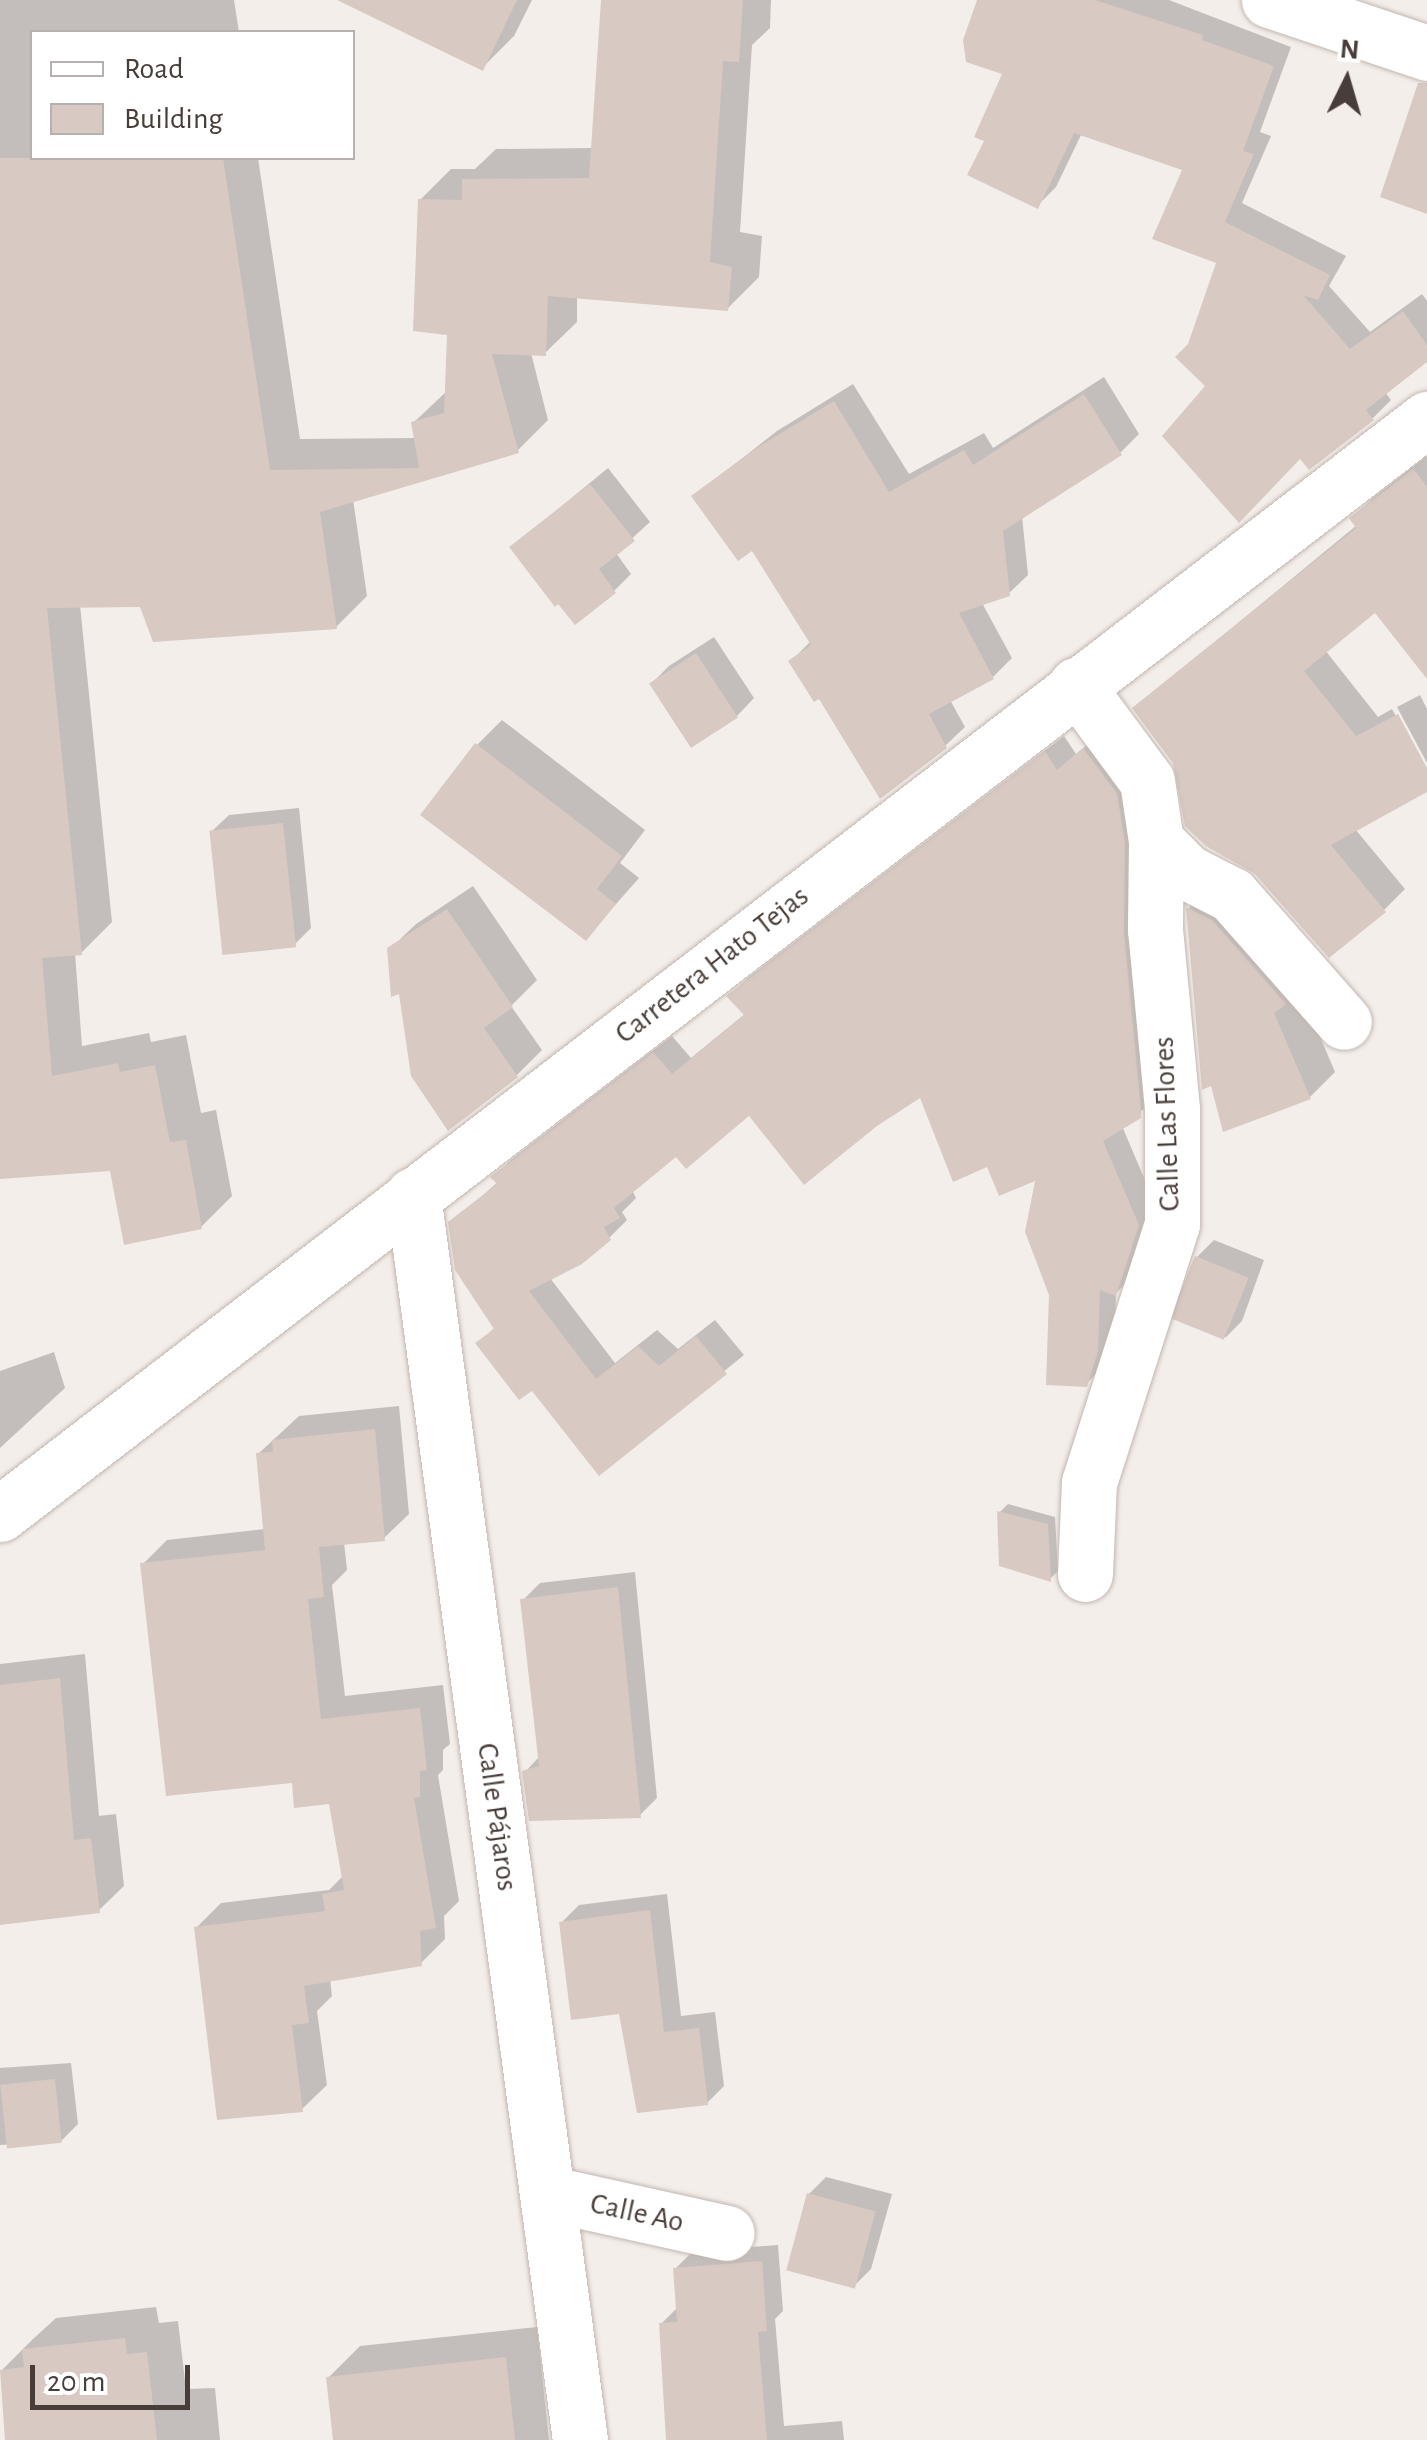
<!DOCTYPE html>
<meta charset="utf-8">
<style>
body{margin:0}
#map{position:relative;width:1427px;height:2440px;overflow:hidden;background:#f4eeea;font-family:"Alegreya Sans",sans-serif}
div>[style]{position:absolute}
.shadow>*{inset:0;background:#0003}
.building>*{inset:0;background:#d8c9c3;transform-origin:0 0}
.roads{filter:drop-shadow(0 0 2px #c2b6b0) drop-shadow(0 0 2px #c2b6b0)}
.minor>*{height:55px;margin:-27.5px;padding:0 27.5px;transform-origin:27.5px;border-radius:27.5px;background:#fff}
span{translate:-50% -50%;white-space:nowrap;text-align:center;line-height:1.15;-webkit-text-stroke:8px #fff;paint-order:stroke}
.street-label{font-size:30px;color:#483d38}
.legend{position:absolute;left:30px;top:30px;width:325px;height:130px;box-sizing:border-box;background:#fff;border:2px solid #b6b1af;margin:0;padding:12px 18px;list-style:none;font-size:30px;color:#483d38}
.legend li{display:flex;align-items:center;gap:20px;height:50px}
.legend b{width:50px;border:2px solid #b6b1af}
.north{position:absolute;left:1297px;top:30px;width:100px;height:100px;-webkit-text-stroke:8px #fff;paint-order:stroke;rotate:5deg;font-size:28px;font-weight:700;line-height:40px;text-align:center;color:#483d38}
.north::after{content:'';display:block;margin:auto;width:35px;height:45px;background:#483d38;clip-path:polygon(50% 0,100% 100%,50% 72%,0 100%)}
.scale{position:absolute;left:30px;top:2365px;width:160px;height:45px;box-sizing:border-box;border:5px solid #483d38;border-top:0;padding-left:12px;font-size:30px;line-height:35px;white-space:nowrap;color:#483d38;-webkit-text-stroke:8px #fff;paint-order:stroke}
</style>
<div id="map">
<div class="shadow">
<i style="clip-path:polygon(0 0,234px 0,239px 32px,32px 32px,32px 158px,258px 158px,300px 439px,416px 438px,413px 423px,447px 391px,450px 333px,420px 200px,451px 169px,475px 169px,496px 149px,593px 148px,604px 0,771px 0,770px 28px,752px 45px,740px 232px,762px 236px,759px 277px,728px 308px,577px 296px,577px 322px,545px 353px,531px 353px,548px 420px,517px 451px,353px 499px,367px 596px,336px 627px,142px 604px,80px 605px,112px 922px,81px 953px,75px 953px,82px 1046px,149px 1033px,151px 1042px,186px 1035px,201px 1113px,216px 1110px,232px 1196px,201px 1227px,112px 1168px,0 1176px)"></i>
<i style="clip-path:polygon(361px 0,532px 0,514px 36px,482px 68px)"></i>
<i style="clip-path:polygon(979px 0,1169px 0,1291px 47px,1260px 132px,1271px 136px,1242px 203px,1346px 256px,1329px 286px,1370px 332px,1422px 294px,1427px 301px,1427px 359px,1385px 392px,1391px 400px,1373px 418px,1310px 466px,1190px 346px,1219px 261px,1185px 168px,1082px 133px,1056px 187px,1037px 206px,987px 140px,1005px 73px)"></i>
<i style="clip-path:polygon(1104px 377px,1139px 434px,1120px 453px,1022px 516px,1028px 575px,1008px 594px,982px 603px,1012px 658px,993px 677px,950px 700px,965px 727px,945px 746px,820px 696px,791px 661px,811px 641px,753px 547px,694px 496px,777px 431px,853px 384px,909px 474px,984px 433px,993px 448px)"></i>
<i style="clip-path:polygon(1427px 456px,1427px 671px,1375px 610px,1325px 650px,1378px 717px,1392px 709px,1427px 773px,1427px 789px,1355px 829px,1405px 889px,1384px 910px,1175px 762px,1135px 708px,1357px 525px,1352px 519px,1373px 498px)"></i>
<i style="clip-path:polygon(608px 468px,650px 522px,616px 553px,631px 574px,614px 591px,512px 547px)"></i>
<i style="clip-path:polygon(714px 637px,754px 698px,737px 716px,652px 683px,669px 666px)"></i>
<i style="clip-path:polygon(1420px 695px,1427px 709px,1427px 763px,1397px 707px)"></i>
<i style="clip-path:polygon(502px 720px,645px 830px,620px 863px,639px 878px,586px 938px,477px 745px)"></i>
<i style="clip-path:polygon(1103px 732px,1134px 775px,1158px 1098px,1122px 1126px,1156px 1206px,1133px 1276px,1116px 1293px,1115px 1331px,1104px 1366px,1086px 1384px,1052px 1295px,1038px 1177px,988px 1164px,921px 1095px,750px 1113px,676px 1153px,632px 1190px,636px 1198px,622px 1212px,627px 1220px,609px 1238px,550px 1278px,615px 1363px,657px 1330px,678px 1349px,715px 1320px,744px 1355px,599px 1473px,532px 1387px,479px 1344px,495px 1327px,451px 1223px,498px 1182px,494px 1177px,511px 1160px,672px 1036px,691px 1058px,746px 1013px,730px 996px,748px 978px,1064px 736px,1076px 754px)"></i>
<i style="clip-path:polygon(299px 808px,311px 928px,294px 945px,211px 832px,229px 815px)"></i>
<i style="clip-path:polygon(1214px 883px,1299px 987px,1335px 1072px,1310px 1097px,1212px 1083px,1204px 1087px,1189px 908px)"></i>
<i style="clip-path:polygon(473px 886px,537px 980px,511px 1006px,542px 1050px,517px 1075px,401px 990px,390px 949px,416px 924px)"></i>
<i style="clip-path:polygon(1214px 1240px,1264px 1260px,1242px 1321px,1225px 1338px,1197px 1257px)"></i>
<i style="clip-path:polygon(54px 1352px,65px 1388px,0 1448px,0 1371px)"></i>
<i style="clip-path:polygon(399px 1406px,409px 1514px,384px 1538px,344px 1542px,347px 1570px,332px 1585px,345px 1696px,443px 1685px,450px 1744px,443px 1750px,443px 1770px,438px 1775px,459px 1901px,444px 1916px,445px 1939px,420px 1964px,330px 1979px,332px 1996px,317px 2011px,327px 2085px,302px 2109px,196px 1928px,221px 1903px,329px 1890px,344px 1875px,331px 1801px,294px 1780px,143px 1564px,167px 1540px,265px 1529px,258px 1454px,299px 1416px)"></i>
<i style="clip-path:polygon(1008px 1504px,1055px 1517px,1058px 1571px,1050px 1579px,1000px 1512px)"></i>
<i style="clip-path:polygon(635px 1572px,657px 1798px,640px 1815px,525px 1772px,540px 1756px,523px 1600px,540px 1583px)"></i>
<i style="clip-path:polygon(85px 1654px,99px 1816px,116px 1814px,124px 1886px,98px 1911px,0 1922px,0 1664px)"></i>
<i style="clip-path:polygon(667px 1894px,681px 2016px,715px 2012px,724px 2086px,707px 2103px,622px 2011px,561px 1923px,579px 1905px)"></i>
<i style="clip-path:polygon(71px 2063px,78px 2124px,61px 2141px,0 2145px,0 2068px)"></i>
<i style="clip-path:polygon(826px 2177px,892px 2194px,871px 2269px,854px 2286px,809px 2194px)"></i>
<i style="clip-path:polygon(778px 2245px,783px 2311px,775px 2319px,784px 2426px,842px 2421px,844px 2440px,717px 2440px,661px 2324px,678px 2307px,675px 2269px,693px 2251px)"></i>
<i style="clip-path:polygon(156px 2307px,159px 2323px,178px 2321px,186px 2389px,215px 2388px,220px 2440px,8px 2440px,1px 2371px,33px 2339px,56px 2318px)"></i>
<i style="clip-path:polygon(537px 2327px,549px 2440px,335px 2440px,328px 2378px,360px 2346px)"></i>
</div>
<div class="building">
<i style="clip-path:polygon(337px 0,517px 0,483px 71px)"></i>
<i style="clip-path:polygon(601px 0,743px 0,739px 62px,723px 61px,710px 262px,732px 267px,728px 311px,548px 296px,546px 356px,492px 354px,519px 453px,320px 512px,337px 629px,153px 642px,140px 607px,47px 608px,82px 955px,42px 958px,52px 1076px,118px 1063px,120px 1072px,155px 1065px,170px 1142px,186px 1140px,202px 1229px,124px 1245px,110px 1171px,0 1179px,0 158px,223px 158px,270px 470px,419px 468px,411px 422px,444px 413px,447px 335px,413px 331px,418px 199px,462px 200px,462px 179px,589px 178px)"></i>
<i style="clip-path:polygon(977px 0,1095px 0,1203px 35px,1202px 40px,1274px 66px,1243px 151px,1254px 154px,1225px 222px,1330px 275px,1318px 300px,1303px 295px,1350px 349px,1403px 311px,1427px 345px,1427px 362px,1366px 410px,1374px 420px,1309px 470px,1300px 459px,1239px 523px,1162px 436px,1205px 386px,1175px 357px,1188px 344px,1216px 263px,1152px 239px,1182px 170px,1074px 133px,1038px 209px,967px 175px,984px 141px,974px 137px,1002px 74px,966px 62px,963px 40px)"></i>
<i style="clip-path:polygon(1418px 83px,1427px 83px,1427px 214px,1380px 197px)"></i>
<i style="clip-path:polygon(1084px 394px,1122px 455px,1003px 531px,1010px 596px,959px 613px,994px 679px,929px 714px,947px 748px,880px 799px,819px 699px,814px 702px,788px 661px,811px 645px,752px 551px,738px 561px,691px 496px,755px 449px,834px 401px,889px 492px,964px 450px,973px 465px)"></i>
<i style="clip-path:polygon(1413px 469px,1427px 486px,1427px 679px,1375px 613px,1304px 671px,1356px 736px,1398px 714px,1427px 768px,1427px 792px,1331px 845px,1386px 912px,1329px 958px,1255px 874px,1206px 846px,1185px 826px,1173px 763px,1132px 708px,1356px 528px,1349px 518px)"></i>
<i style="clip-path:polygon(590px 484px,635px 541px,599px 569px,616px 593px,575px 625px,558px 604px,555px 607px,509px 547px)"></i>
<i style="left:696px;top:653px;width:77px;height:56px;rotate:57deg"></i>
<i style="clip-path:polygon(475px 743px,622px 856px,597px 889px,616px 904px,586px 941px,420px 815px)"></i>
<i style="clip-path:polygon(1083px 748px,1117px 793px,1125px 843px,1124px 932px,1141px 1110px,1141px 1118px,1103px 1141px,1139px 1225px,1116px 1296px,1100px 1290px,1098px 1351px,1087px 1387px,1046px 1385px,1049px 1295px,1025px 1232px,1035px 1181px,999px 1196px,987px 1167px,953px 1182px,920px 1098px,877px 1126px,804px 1185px,749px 1116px,686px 1169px,676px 1157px,614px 1208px,620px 1218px,604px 1227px,611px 1240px,582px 1264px,529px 1291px,596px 1379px,638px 1346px,659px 1366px,696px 1336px,727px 1374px,599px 1476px,532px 1391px,519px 1400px,475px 1343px,494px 1329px,455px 1270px,448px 1222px,497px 1184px,490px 1177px,653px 1052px,672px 1074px,744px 1015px,726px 996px,1045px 751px,1057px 770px)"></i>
<i style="left:283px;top:823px;width:125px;height:74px;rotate:84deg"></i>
<i style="clip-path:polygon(1186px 907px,1212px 920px,1286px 1004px,1274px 1013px,1311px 1099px,1223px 1132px,1211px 1086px,1202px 1090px)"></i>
<i style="clip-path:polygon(447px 909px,513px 1007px,484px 1028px,518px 1077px,448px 1131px,411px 1076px,399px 994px,391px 997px,387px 948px)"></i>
<i style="left:1195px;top:1256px;width:58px;height:67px;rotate:22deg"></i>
<i style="clip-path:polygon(375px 1429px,385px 1541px,319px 1547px,324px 1597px,308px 1599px,321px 1719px,420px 1708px,427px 1770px,420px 1771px,420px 1797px,414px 1798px,436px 1928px,420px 1931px,422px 1966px,304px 1986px,309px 2023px,292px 2025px,303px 2112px,217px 2120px,194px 1927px,325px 1911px,322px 1894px,344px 1890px,329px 1804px,294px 1808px,292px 1783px,166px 1796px,140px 1563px,265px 1550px,256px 1453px,273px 1452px,272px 1440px)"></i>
<i style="clip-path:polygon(997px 1511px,1048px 1524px,1051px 1582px,999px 1566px)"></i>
<i style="clip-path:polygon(618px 1587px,641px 1818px,529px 1821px,522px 1771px,539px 1766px,520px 1599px)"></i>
<i style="clip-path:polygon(60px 1678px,74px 1840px,91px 1838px,100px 1913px,0 1925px,0 1685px)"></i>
<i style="clip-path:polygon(650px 1910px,664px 2032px,699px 2028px,708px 2105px,637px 2113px,619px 2014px,571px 2020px,559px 1922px)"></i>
<i style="left:55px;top:2079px;width:64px;height:55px;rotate:84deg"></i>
<i style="left:807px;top:2193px;width:71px;height:80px;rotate:15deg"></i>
<i style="clip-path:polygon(762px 2261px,767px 2331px,758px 2332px,767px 2440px,666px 2440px,659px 2323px,677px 2322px,673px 2268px)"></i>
<i style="clip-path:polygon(125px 2338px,127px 2354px,147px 2352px,157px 2440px,5px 2440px,0 2370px,24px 2367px,22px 2349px)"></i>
<i style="clip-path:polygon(506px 2357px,515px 2440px,333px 2440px,326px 2377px)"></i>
</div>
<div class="roads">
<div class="minor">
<i style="left:1269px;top:0;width:167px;rotate:18.5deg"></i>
<i style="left:1076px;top:685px;width:119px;rotate:53.5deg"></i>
<i style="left:1147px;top:781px;width:61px;rotate:81.5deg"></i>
<i style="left:1156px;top:841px;width:88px;rotate:90.7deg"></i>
<i style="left:1155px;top:929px;width:181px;rotate:84.6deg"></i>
<i style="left:1172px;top:1109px;width:115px;rotate:90deg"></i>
<i style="left:1172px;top:1224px;width:271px;rotate:107.8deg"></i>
<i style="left:1089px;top:1482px;width:92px;rotate:92.5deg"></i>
<i style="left:1156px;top:841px;width:44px;rotate:45deg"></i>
<i style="left:1187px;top:872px;width:51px;rotate:27.1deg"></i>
<i style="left:1232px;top:895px;width:169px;rotate:48.6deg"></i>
<i style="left:413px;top:1195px;width:1256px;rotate:82.36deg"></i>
<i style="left:0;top:1514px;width:1799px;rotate:-37.5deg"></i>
<i style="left:547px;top:2193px;width:184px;rotate:12.5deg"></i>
</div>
</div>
<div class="street-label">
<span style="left:712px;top:965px;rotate:-38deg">Carretera Hato Tejas</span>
<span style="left:1167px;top:1124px;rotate:-92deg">Calle Las Flores</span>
<span style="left:497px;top:1817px;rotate:82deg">Calle Pájaros</span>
<span style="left:637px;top:2213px;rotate:12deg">Calle Ao</span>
</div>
<ul class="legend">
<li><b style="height:12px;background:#fff"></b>Road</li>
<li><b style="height:28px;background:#d8c9c3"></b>Building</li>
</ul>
<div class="north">N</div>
<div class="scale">20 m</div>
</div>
